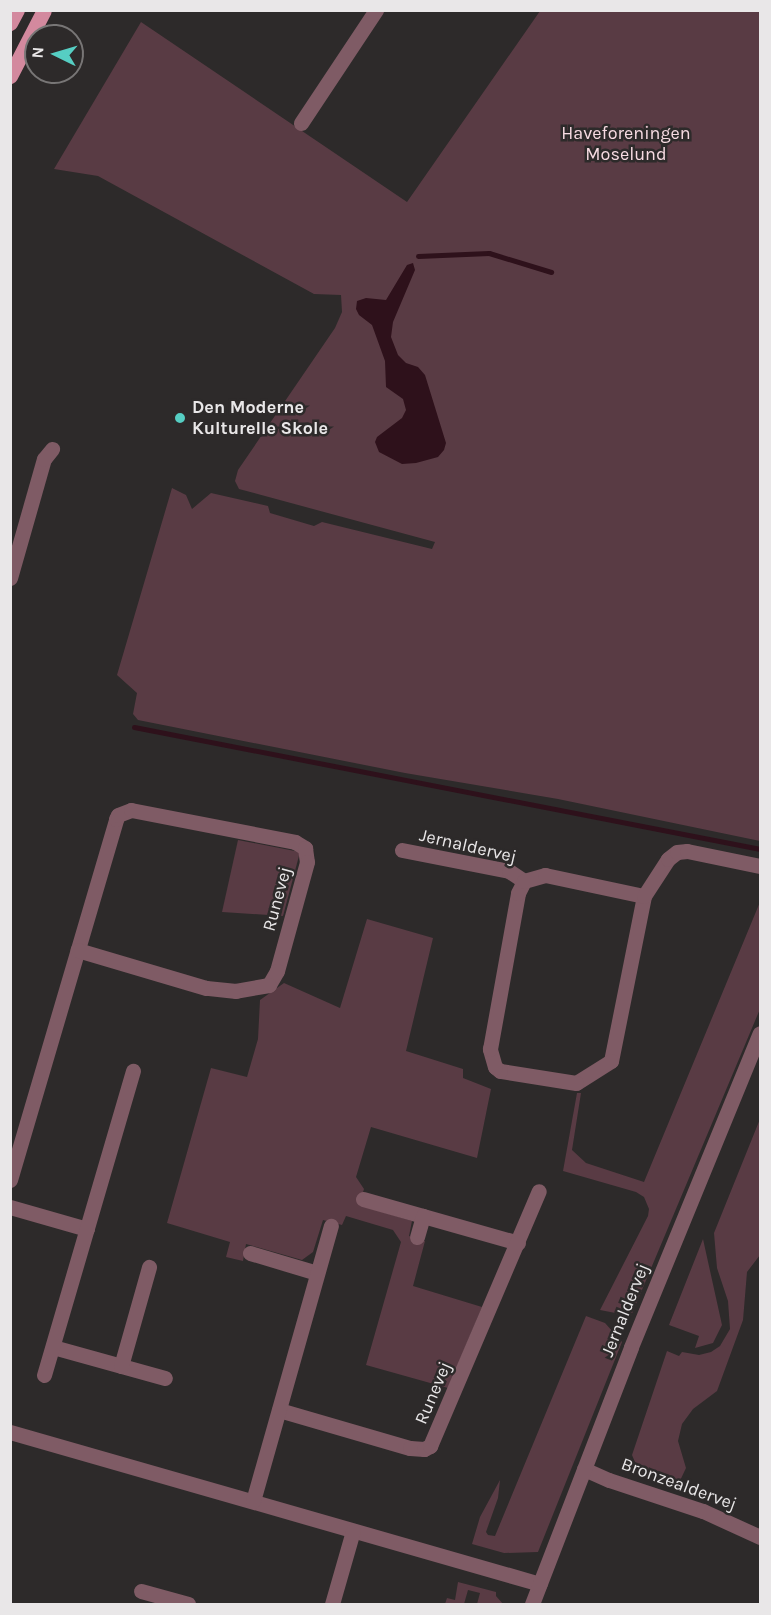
<!DOCTYPE html>
<style>
body{margin:0}
#map{position:relative;width:771px;height:1615px;overflow:hidden;background:#2d2a2a;font-family:Karla,sans-serif}
div>[style]{position:absolute}
.green>*{inset:0;background:#593b44}
.water>*{inset:0;background:#2e111b}
.stream>*{height:5px;margin:-2.5px;padding:0 2.5px;transform-origin:2.5px;border-radius:2.5px;background:#2e111b}
.minor>*{height:15px;margin:-7.5px;padding:0 7.5px;transform-origin:7.5px;border-radius:7.5px;background:#7f5b65}
.tertiary>*{height:15px;margin:-7.5px;padding:0 7.5px;transform-origin:7.5px;border-radius:7.5px;background:#7f5b65}
.primary>*{height:15px;margin:-7.5px;padding:0 7.5px;transform-origin:7.5px;border-radius:7.5px;background:#d3899e}
.dots>*{width:16px;height:16px;translate:-50% -50%;box-sizing:border-box;border:3px solid #2d2a2a;border-radius:50%}
span{translate:-50% -50%;white-space:nowrap;text-align:center;line-height:1.15;-webkit-text-stroke:5px #2d2a2a;paint-order:stroke}
.park-label{font-size:18px;color:#f7dbe2}
.poi-label{font-size:18px;color:#e9e7e8;font-weight:700}
.left{translate:0 -50%;text-align:left}
.street-label{font-size:18px;color:#e9e7e8}
.frame{position:absolute;inset:0;border:12px solid #e9e7e8;pointer-events:none}
.north{position:absolute;left:24px;top:24px;width:60px;height:60px;box-sizing:border-box;background:#2d2a2a;border:2px solid #787676;border-radius:50%;rotate:275deg;font-size:16px;font-weight:700;line-height:24px;text-align:center;color:#e9e7e8}
.north::after{content:'';display:block;margin:auto;width:21px;height:27px;background:#56cec3;clip-path:polygon(50% 0,100% 100%,50% 72%,0 100%)}
</style>
<div id="map">
<div class="green">
<i style="clip-path:polygon(540px 11px,760px 11px,760px 841px,558px 799px,405px 773px,138px 720px,133px 714px,137px 693px,117px 675px,172px 488px,186px 495px,192px 509px,211px 493px,268px 506px,270px 513px,314px 526px,322px 522px,432px 549px,435px 542px,239px 489px,235px 481px,238px 470px,335px 328px,342px 312px,341px 295px,314px 294px,98px 176px,54px 169px,141px 22px,407px 202px)"></i>
<i style="clip-path:polygon(238px 840px,300px 852px,283px 916px,222px 912px)"></i>
<i style="clip-path:polygon(760px 902px,760px 1009px,631px 1316px,600px 1310px,648px 1216px,649px 1209px,644px 1197px,636px 1192px,563px 1171px,577px 1093px,581px 1093px,572px 1150px,586px 1163px,644px 1182px)"></i>
<i style="clip-path:polygon(367px 919px,433px 938px,406px 1051px,463px 1069px,463px 1078px,491px 1089px,477px 1158px,371px 1127px,356px 1177px,364px 1189px,359px 1205px,412px 1221px,409px 1236px,425px 1241px,413px 1286px,482px 1307px,448px 1388px,366px 1365px,401px 1242px,393px 1230px,346px 1216px,342px 1225px,323px 1220px,313px 1252px,302px 1260px,246px 1244px,243px 1261px,226px 1257px,230px 1242px,167px 1223px,211px 1068px,247px 1077px,258px 1039px,260px 1000px,284px 983px,340px 1008px)"></i>
<i style="clip-path:polygon(760px 1119px,760px 1255px,747px 1272px,743px 1320px,717px 1391px,693px 1409px,682px 1424px,678px 1441px,686px 1468px,677px 1487px,637px 1467px,632px 1455px,667px 1351px,679px 1356px,682px 1352px,699px 1355px,711px 1352px,720px 1346px,730px 1329px,728px 1301px,717px 1268px,714px 1233px)"></i>
<i style="clip-path:polygon(703px 1239px,722px 1325px,713px 1343px,695px 1348px,699px 1336px,669px 1325px)"></i>
<i style="clip-path:polygon(586px 1316px,605px 1323px,622px 1342px,538px 1552px,504px 1553px,472px 1544px,480px 1517px,500px 1480px,498px 1498px,486px 1532px,488px 1535px,495px 1536px)"></i>
<i style="clip-path:polygon(458px 1582px,496px 1592px,496px 1596px,503px 1604px,477px 1604px,480px 1593px,468px 1590px,464px 1604px,445px 1604px,447px 1598px,455px 1600px)"></i>
</div>
<div class="water">
<i style="clip-path:polygon(413px 263px,415px 270px,393px 322px,391px 337px,398px 355px,406px 363px,418px 367px,425px 375px,446px 443px,444px 450px,438px 457px,416px 463px,402px 464px,379px 452px,375px 442px,377px 437px,402px 418px,406px 410px,403px 399px,386px 387px,385px 361px,372px 325px,359px 315px,356px 309px,357px 301px,366px 298px,386px 300px,407px 265px)"></i>
</div>
<div class="stream">
<i style="left:418px;top:256px;width:71px;rotate:-2.4deg"></i>
<i style="left:489px;top:253px;width:65px;rotate:17deg"></i>
<i style="left:134px;top:727px;width:638px;rotate:11.03deg"></i>
</div>
<div class="minor">
<i style="left:301px;top:123px;width:136px;rotate:-56.4deg"></i>
<i style="left:10px;top:578px;width:124px;rotate:-74.1deg"></i>
<i style="left:44px;top:459px;width:13px;rotate:-51deg"></i>
<i style="left:402px;top:850px;width:109px;rotate:11.1deg"></i>
<i style="left:509px;top:871px;width:18px;rotate:34deg"></i>
<i style="left:644px;top:896px;width:168px;rotate:101.3deg"></i>
<i style="left:611px;top:1061px;width:41px;rotate:147.8deg"></i>
<i style="left:576px;top:1083px;width:77px;rotate:-171deg"></i>
<i style="left:500px;top:1071px;width:6px;rotate:-141deg"></i>
<i style="left:495px;top:1067px;width:19px;rotate:-106deg"></i>
<i style="left:490px;top:1049px;width:158px;rotate:-79.8deg"></i>
<i style="left:518px;top:893px;width:13px;rotate:-63deg"></i>
<i style="left:524px;top:881px;width:22px;rotate:-16deg"></i>
<i style="left:545px;top:875px;width:101px;rotate:12deg"></i>
<i style="left:644px;top:896px;width:44px;rotate:-57deg"></i>
<i style="left:668px;top:859px;width:11px;rotate:-38deg"></i>
<i style="left:677px;top:852px;width:10px;rotate:-6deg"></i>
<i style="left:687px;top:851px;width:75px;rotate:11.6deg"></i>
<i style="left:10px;top:1180px;width:376px;rotate:-73.6deg"></i>
<i style="left:116px;top:819px;width:4px;rotate:-63deg"></i>
<i style="left:118px;top:815px;width:14px;rotate:-21deg"></i>
<i style="left:131px;top:810px;width:167px;rotate:11deg"></i>
<i style="left:295px;top:842px;width:12px;rotate:31deg"></i>
<i style="left:305px;top:848px;width:14px;rotate:82deg"></i>
<i style="left:307px;top:862px;width:113px;rotate:105.4deg"></i>
<i style="left:277px;top:971px;width:16px;rotate:120deg"></i>
<i style="left:269px;top:985px;width:34px;rotate:170deg"></i>
<i style="left:236px;top:991px;width:30px;rotate:-174deg"></i>
<i style="left:206px;top:988px;width:134px;rotate:-163.5deg"></i>
<i style="left:363px;top:1199px;width:161px;rotate:15.8deg"></i>
<i style="left:10px;top:1207px;width:80px;rotate:15.9deg"></i>
<i style="left:417px;top:1237px;width:22px;rotate:-74deg"></i>
<i style="left:250px;top:1253px;width:70px;rotate:16.6deg"></i>
<i style="left:53px;top:1347px;width:116px;rotate:15.5deg"></i>
<i style="left:121px;top:1366px;width:103px;rotate:-74.2deg"></i>
<i style="left:44px;top:1375px;width:317px;rotate:-73.7deg"></i>
<i style="left:279px;top:1410px;width:136px;rotate:16.2deg"></i>
<i style="left:410px;top:1448px;width:14px;rotate:4deg"></i>
<i style="left:424px;top:1449px;width:7px;rotate:-27deg"></i>
<i style="left:430px;top:1446px;width:277px;rotate:-66.9deg"></i>
<i style="left:10px;top:1432px;width:551px;rotate:16deg"></i>
<i style="left:584px;top:1469px;width:27px;rotate:24deg"></i>
<i style="left:609px;top:1480px;width:99px;rotate:18.3deg"></i>
<i style="left:703px;top:1511px;width:63px;rotate:24.5deg"></i>
<i style="left:253px;top:1501px;width:286px;rotate:-74.2deg"></i>
<i style="left:141px;top:1591px;width:49px;rotate:15.5deg"></i>
<i style="left:332px;top:1604px;width:76px;rotate:-74deg"></i>
</div>
<div class="tertiary">
<i style="left:532px;top:1604px;width:275px;rotate:-68.9deg"></i>
<i style="left:631px;top:1347px;width:339px;rotate:-67.7deg"></i>
</div>
<div class="primary">
<i style="left:10px;top:23px;width:15px;rotate:-62deg"></i>
<i style="left:10px;top:76px;width:74px;rotate:-62.7deg"></i>
</div>
<div class="dots">
<i style="left:180px;top:418px;background:#56cec3"></i>
</div>
<div class="park-label">
<span style="left:626px;top:144px">Haveforeningen<br>Moselund</span>
</div>
<div class="poi-label">
<span class="left" style="left:192px;top:418px">Den Moderne<br>Kulturelle Skole</span>
</div>
<div class="street-label">
<span style="left:468px;top:846px;rotate:13deg">Jernaldervej</span>
<span style="left:277px;top:899px;rotate:-75deg">Runevej</span>
<span style="left:625px;top:1310px;rotate:-68deg">Jernaldervej</span>
<span style="left:433px;top:1393px;rotate:-67deg">Runevej</span>
<span style="left:679px;top:1484px;rotate:20deg">Bronzealdervej</span>
</div>
<div class="frame"></div>
<div class="north">N</div>
</div>
